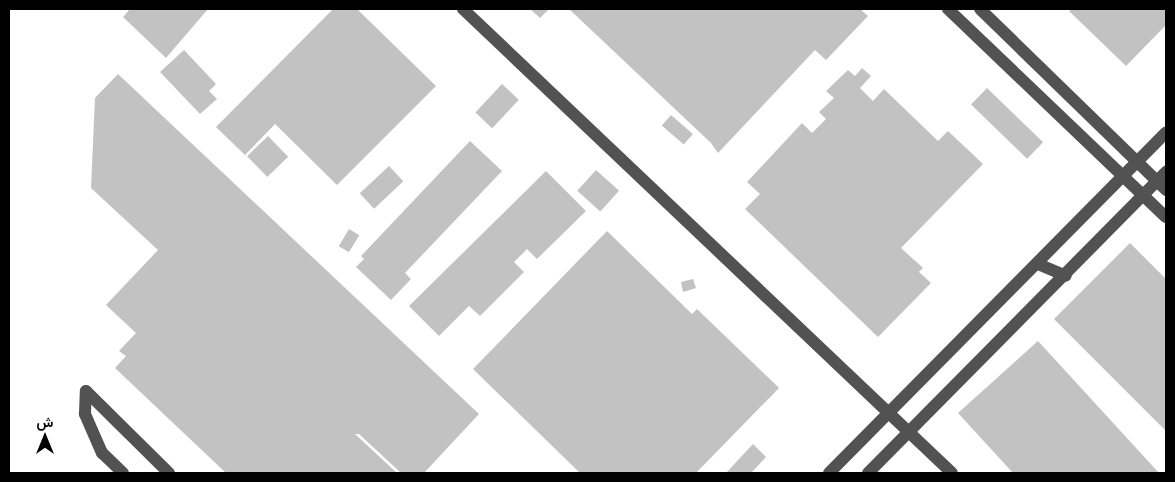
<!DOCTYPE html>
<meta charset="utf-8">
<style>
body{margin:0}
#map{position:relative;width:1175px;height:482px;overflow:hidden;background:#fff;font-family:"Work Sans",Vazirmatn,sans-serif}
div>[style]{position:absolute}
.building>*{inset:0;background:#c2c2c2;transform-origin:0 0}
.minor>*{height:12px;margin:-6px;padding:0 6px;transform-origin:6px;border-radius:6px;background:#525252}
span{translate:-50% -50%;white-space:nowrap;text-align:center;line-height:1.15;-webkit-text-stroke:4px #fff;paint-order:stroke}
.frame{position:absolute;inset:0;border:10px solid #000;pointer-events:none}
.north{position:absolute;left:20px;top:412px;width:50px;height:50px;-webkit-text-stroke:4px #fff;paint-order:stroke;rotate:0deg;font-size:14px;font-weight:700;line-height:20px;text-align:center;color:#000}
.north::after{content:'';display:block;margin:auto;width:18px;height:22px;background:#000;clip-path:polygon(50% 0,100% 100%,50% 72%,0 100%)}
</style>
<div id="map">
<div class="building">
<i style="clip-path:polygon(130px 9px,208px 9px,166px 58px,123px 17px)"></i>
<i style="clip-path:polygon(333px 9px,357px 9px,436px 86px,337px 185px,275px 124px,245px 155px,216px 127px)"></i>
<i style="clip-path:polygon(530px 9px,549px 9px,540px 18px)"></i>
<i style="clip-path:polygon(569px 9px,860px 9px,868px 16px,826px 60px,815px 50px,718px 153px,711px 143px)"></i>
<i style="clip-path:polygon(1072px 9px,1166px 9px,1166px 25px,1126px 66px,1069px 11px)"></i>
<i style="clip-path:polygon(184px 50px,216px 84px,209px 91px,217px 99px,200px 114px,160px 72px)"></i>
<i style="clip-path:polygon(862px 68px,871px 76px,860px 88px,873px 101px,884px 89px,938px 141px,948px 131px,983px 164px,901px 248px,923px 268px,919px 272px,931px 283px,878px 337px,745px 209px,760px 194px,747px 182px,802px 123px,812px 133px,826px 119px,819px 112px,834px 98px,826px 91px,848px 70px,855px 76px)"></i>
<i style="clip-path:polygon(118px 74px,479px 414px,424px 473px,401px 473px,359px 434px,355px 434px,397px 473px,226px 473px,115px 368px,126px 356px,119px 351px,136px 333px,106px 305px,158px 250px,91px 188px,95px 98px)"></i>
<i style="left:502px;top:84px;width:23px;height:39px;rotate:43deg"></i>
<i style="left:987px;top:88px;width:78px;height:23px;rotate:44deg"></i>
<i style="left:671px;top:115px;width:29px;height:14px;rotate:41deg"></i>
<i style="left:268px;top:136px;width:29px;height:29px;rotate:46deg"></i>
<i style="clip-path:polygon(470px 141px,502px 171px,405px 273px,411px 279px,391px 300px,356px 267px,364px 259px,361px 256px)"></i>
<i style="left:389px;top:166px;width:21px;height:40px;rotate:47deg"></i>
<i style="left:596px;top:170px;width:31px;height:28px;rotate:42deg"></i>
<i style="clip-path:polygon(546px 171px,586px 211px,537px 259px,527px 249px,514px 262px,524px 272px,480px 316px,469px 306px,439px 336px,409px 306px)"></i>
<i style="left:349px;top:229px;width:12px;height:20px;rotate:31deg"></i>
<i style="clip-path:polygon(607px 231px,692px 314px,697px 309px,779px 388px,696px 473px,580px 473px,473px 369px)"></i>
<i style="clip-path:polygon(1130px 243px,1166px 279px,1166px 431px,1054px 319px)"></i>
<i style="clip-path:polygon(693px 279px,696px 288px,683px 292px,681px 282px)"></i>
<i style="clip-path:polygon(1038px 341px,1159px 473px,1013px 473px,958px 413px)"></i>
<i style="clip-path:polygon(753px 444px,766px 457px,751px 473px,726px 473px)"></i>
</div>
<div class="minor">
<i style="left:463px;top:9px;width:674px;rotate:43.5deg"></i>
<i style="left:948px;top:9px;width:301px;rotate:43.7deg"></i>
<i style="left:980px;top:9px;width:260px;rotate:44.2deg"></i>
<i style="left:1038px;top:264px;width:30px;rotate:23deg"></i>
<i style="left:123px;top:473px;width:29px;rotate:-136deg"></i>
<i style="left:102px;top:453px;width:43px;rotate:-113.6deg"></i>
<i style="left:85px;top:414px;width:23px;rotate:-88deg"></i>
<i style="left:86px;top:391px;width:117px;rotate:44.7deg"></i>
<i style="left:829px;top:473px;width:479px;rotate:-45.3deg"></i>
<i style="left:868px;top:473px;width:424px;rotate:-45.3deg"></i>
</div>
<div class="frame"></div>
<div class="north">ش</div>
</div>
